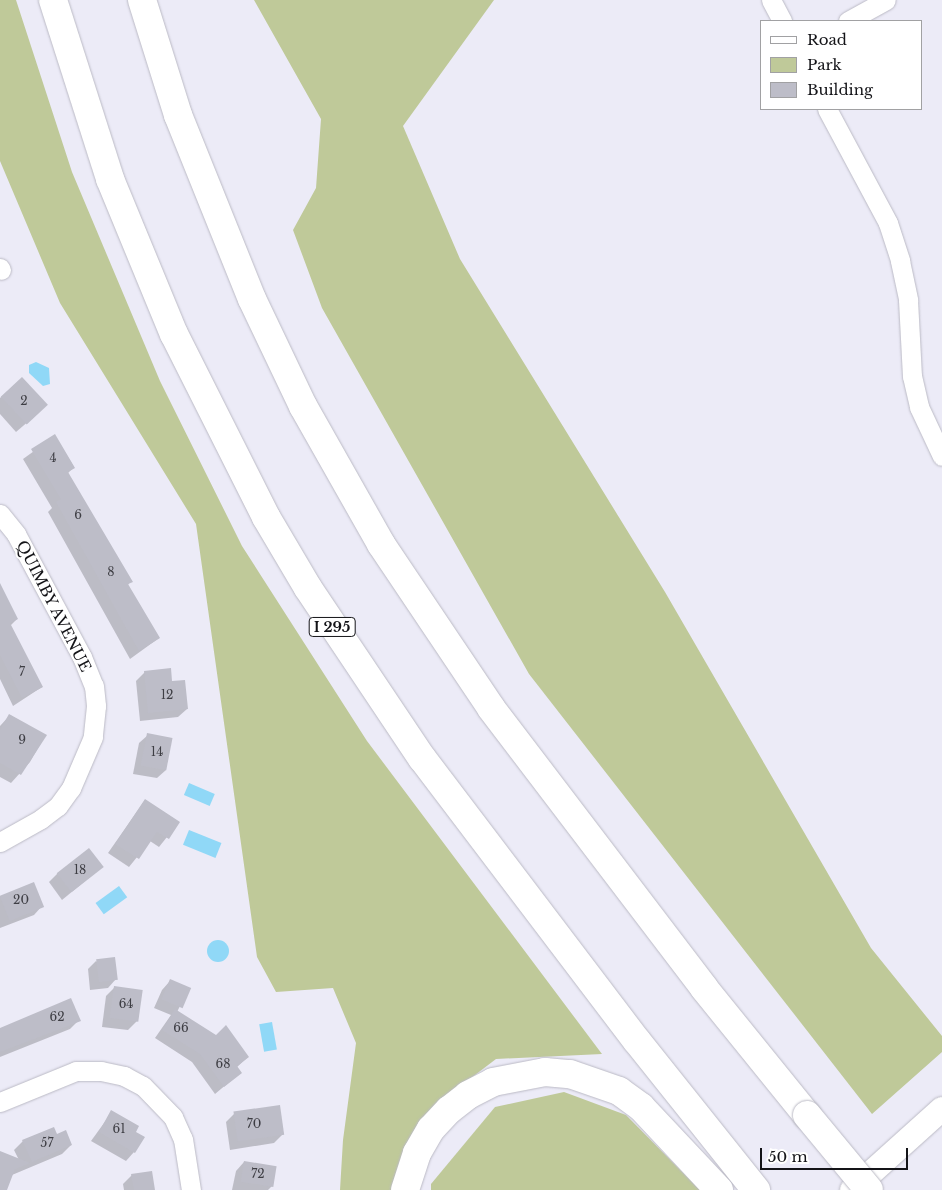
<!DOCTYPE html>
<style>
body{margin:0}
#map{position:relative;width:942px;height:1190px;overflow:hidden;background:#ecebf7;font-family:"Libre Baskerville",serif}
div>[style]{position:absolute}
.green>*{inset:0;background:#bfc999}
.water>*{inset:0;background:#90d8f7;transform-origin:0 0}
.round{border-radius:50%}
.shadow>*{inset:0;background:#0003}
.building>*{inset:0;background:#bdbdc8;transform-origin:0 0}
.roads{filter:drop-shadow(0 0 1px #bbbac5) drop-shadow(0 0 1px #bbbac5)}
.minor>*{height:19px;margin:-9.5px;padding:0 9.5px;transform-origin:9.5px;border-radius:9.5px;background:#fff}
.major>*{height:24px;margin:-12px;padding:0 12px;transform-origin:12px;border-radius:12px;background:#fff}
.highway>*{height:28px;margin:-14px;padding:0 14px;transform-origin:14px;border-radius:14px;background:#fff}
.bridges{filter:drop-shadow(0 0 1px #bbbac5) drop-shadow(0 0 1px #bbbac5)}
.highway-bridge>*{height:28px;margin:-14px;padding:0 14px;transform-origin:14px;border-radius:14px;background:#fff}
span{translate:-50% -50%;white-space:nowrap;text-align:center;line-height:1.15;-webkit-text-stroke:4px #fff;paint-order:stroke}
.number-label{font-size:12px;color:#3e3e44}
.number-label span{-webkit-text-stroke-width:0}
.shield-label span{padding:1px 4px;background:#fff;border:1px solid;border-radius:4px;-webkit-text-stroke-width:0}
.shield-label{font-size:14px;color:#141418;font-weight:700}
.street-label{font-size:15px;color:#141418}
.legend{position:absolute;left:760px;top:20px;width:162px;height:90px;box-sizing:border-box;background:#fff;border:1px solid #a1a1a3;margin:0;padding:6px 9px;list-style:none;font-size:15px;color:#141418}
.legend li{display:flex;align-items:center;gap:10px;height:25px}
.legend b{width:25px;border:1px solid #a1a1a3}
.scale{position:absolute;left:760px;top:1148px;width:148px;height:22px;box-sizing:border-box;border:2px solid #141418;border-top:0;padding-left:6px;font-size:15px;line-height:18px;white-space:nowrap;color:#141418;-webkit-text-stroke:4px #fff;paint-order:stroke}
</style>
<div id="map">
<div class="green">
<i style="clip-path:polygon(0 0,16px 0,72px 172px,160px 381px,242px 546px,367px 741px,602px 1054px,496px 1059px,433px 1107px,391px 1190px,340px 1190px,343px 1140px,356px 1043px,333px 988px,276px 992px,257px 957px,196px 524px,60px 303px,0 161px)"></i>
<i style="clip-path:polygon(254px 0,494px 0,403px 126px,460px 259px,665px 592px,871px 948px,942px 1036px,942px 1052px,872px 1114px,529px 674px,322px 308px,293px 230px,316px 188px,321px 119px)"></i>
<i style="clip-path:polygon(564px 1092px,626px 1115px,700px 1190px,431px 1190px,431px 1184px,495px 1107px)"></i>
</div>
<div class="water">
<i style="clip-path:polygon(36px 362px,49px 368px,50px 384px,43px 386px,29px 373px,29px 365px)"></i>
<i style="left:189px;top:783px;width:28px;height:13px;rotate:23deg"></i>
<i style="left:189px;top:830px;width:35px;height:16px;rotate:22deg"></i>
<i style="left:119px;top:886px;width:14px;height:29px;rotate:54deg"></i>
<i class="round" style="left:207px;top:940px;width:22px;height:22px"></i>
<i style="left:272px;top:1022px;width:28px;height:13px;rotate:80deg"></i>
</div>
<div class="shadow">
<i style="clip-path:polygon(22px 378px,37px 414px,16px 432px,0 414px,0 398px)"></i>
<i style="clip-path:polygon(55px 436px,74px 467px,67px 474px,131px 581px,127px 586px,159px 638px,130px 659px,48px 512px,52px 508px,23px 459px)"></i>
<i style="clip-path:polygon(0 586px,17px 619px,10px 626px,42px 687px,13px 706px,0 679px)"></i>
<i style="clip-path:polygon(145px 672px,171px 682px,187px 709px,178px 717px,140px 721px,136px 681px)"></i>
<i style="clip-path:polygon(10px 715px,45px 736px,30px 762px,11px 783px,0 777px,0 726px)"></i>
<i style="clip-path:polygon(148px 735px,166px 770px,157px 778px,133px 774px,139px 743px)"></i>
<i style="clip-path:polygon(145px 800px,179px 822px,159px 847px,150px 841px,129px 867px,108px 853px)"></i>
<i style="clip-path:polygon(102px 867px,62px 900px,49px 882px,57px 874px)"></i>
<i style="clip-path:polygon(33px 884px,42px 906px,34px 915px,0 928px,0 897px)"></i>
<i style="clip-path:polygon(96px 961px,116px 979px,108px 988px,90px 990px,88px 969px)"></i>
<i style="clip-path:polygon(170px 981px,189px 988px,177px 1012px,248px 1057px,236px 1068px,240px 1073px,215px 1094px,192px 1062px,155px 1038px,171px 1015px,154px 1008px,162px 990px)"></i>
<i style="clip-path:polygon(115px 987px,137px 1021px,128px 1030px,102px 1027px,106px 996px)"></i>
<i style="clip-path:polygon(79px 1020px,70px 1029px,0 1057px,0 1029px)"></i>
<i style="clip-path:polygon(112px 1112px,134px 1132px,134px 1152px,126px 1161px,91px 1141px)"></i>
<i style="clip-path:polygon(235px 1113px,283px 1134px,274px 1143px,230px 1150px,226px 1122px)"></i>
<i style="clip-path:polygon(56px 1135px,71px 1145px,62px 1154px,12px 1175px,0 1190px,0 1152px,19px 1160px,14px 1150px,23px 1141px)"></i>
<i style="clip-path:polygon(244px 1162px,272px 1186px,268px 1190px,232px 1190px,236px 1171px)"></i>
<i style="clip-path:polygon(132px 1175px,154px 1190px,124px 1190px,123px 1184px)"></i>
</div>
<div class="building">
<i style="left:22px;top:377px;width:38px;height:29px;rotate:47deg"></i>
<i style="clip-path:polygon(55px 434px,75px 468px,68px 472px,133px 582px,128px 584px,160px 638px,139px 651px,56px 502px,61px 499px,31px 449px)"></i>
<i style="clip-path:polygon(0 583px,18px 619px,10px 623px,43px 687px,22px 698px,0 655px)"></i>
<i style="clip-path:polygon(171px 668px,172px 681px,185px 680px,188px 709px,148px 713px,144px 671px)"></i>
<i style="clip-path:polygon(9px 714px,47px 735px,21px 775px,0 763px,0 730px)"></i>
<i style="left:147px;top:733px;width:26px;height:33px;rotate:11deg"></i>
<i style="clip-path:polygon(145px 799px,180px 822px,169px 839px,157px 832px,139px 859px,115px 844px)"></i>
<i style="left:89px;top:848px;width:24px;height:41px;rotate:52deg"></i>
<i style="left:34px;top:882px;width:27px;height:37px;rotate:68deg"></i>
<i style="left:115px;top:957px;width:23px;height:19px;rotate:83deg"></i>
<i style="left:170px;top:979px;width:23px;height:22px;rotate:23deg"></i>
<i style="left:114px;top:986px;width:29px;height:32px;rotate:8deg"></i>
<i style="clip-path:polygon(71px 998px,81px 1021px,0 1052px,0 1028px)"></i>
<i style="clip-path:polygon(175px 1009px,216px 1035px,226px 1025px,249px 1057px,237px 1066px,242px 1073px,224px 1087px,200px 1054px,162px 1030px)"></i>
<i style="left:280px;top:1105px;width:30px;height:47px;rotate:82deg"></i>
<i style="clip-path:polygon(111px 1110px,139px 1126px,136px 1132px,145px 1137px,135px 1153px,99px 1132px)"></i>
<i style="clip-path:polygon(54px 1127px,57px 1134px,66px 1130px,72px 1145px,32px 1162px,22px 1140px)"></i>
<i style="clip-path:polygon(0 1151px,30px 1163px,15px 1169px,7px 1190px,0 1190px)"></i>
<i style="left:244px;top:1161px;width:33px;height:21px;rotate:9deg"></i>
<i style="clip-path:polygon(152px 1171px,155px 1190px,134px 1190px,131px 1174px)"></i>
</div>
<div class="roads">
<div class="minor">
<i style="left:771px;top:0;width:24px;rotate:62deg"></i>
<i style="left:848px;top:21px;width:43px;rotate:-28.9deg"></i>
<i style="left:827px;top:109px;width:129px;rotate:61.8deg"></i>
<i style="left:888px;top:223px;width:40px;rotate:72deg"></i>
<i style="left:900px;top:261px;width:40px;rotate:78deg"></i>
<i style="left:908px;top:300px;width:76px;rotate:87deg"></i>
<i style="left:912px;top:376px;width:32px;rotate:77deg"></i>
<i style="left:919px;top:407px;width:54px;rotate:64.9deg"></i>
<i style="left:0;top:268px;width:2px;rotate:63deg"></i>
<i style="left:0;top:514px;width:26px;rotate:51deg"></i>
<i style="left:16px;top:534px;width:140px;rotate:61.8deg"></i>
<i style="left:82px;top:657px;width:31px;rotate:68deg"></i>
<i style="left:94px;top:686px;width:20px;rotate:84deg"></i>
<i style="left:96px;top:706px;width:31px;rotate:96deg"></i>
<i style="left:93px;top:737px;width:56px;rotate:113.3deg"></i>
<i style="left:71px;top:788px;width:22px;rotate:126deg"></i>
<i style="left:58px;top:806px;width:21px;rotate:143deg"></i>
<i style="left:41px;top:819px;width:47px;rotate:150.7deg"></i>
<i style="left:0;top:1102px;width:82px;rotate:-22.2deg"></i>
<i style="left:76px;top:1071px;width:25px"></i>
<i style="left:101px;top:1071px;width:24px;rotate:12deg"></i>
<i style="left:124px;top:1076px;width:21px;rotate:28deg"></i>
<i style="left:143px;top:1086px;width:43px;rotate:45.9deg"></i>
<i style="left:173px;top:1117px;width:24px;rotate:66deg"></i>
<i style="left:183px;top:1139px;width:52px;rotate:81.1deg"></i>
</div>
<div class="major">
<i style="left:852px;top:1190px;width:121px;rotate:-42deg"></i>
</div>
<div class="highway">
<i style="left:53px;top:0;width:188px;rotate:72.3deg"></i>
<i style="left:110px;top:179px;width:168px;rotate:67.6deg"></i>
<i style="left:174px;top:334px;width:205px;rotate:63.3deg"></i>
<i style="left:266px;top:517px;width:82px;rotate:59.4deg"></i>
<i style="left:308px;top:588px;width:205px;rotate:56.2deg"></i>
<i style="left:422px;top:758px;width:355px;rotate:52.8deg"></i>
<i style="left:637px;top:1041px;width:191px;rotate:51.4deg"></i>
<i style="left:142px;top:0;width:121px;rotate:72.6deg"></i>
<i style="left:178px;top:115px;width:198px;rotate:68.1deg"></i>
<i style="left:252px;top:299px;width:119px;rotate:64.5deg"></i>
<i style="left:303px;top:406px;width:159px;rotate:60.5deg"></i>
<i style="left:381px;top:544px;width:197px;rotate:56.1deg"></i>
<i style="left:491px;top:708px;width:352px;rotate:52.7deg"></i>
<i style="left:704px;top:988px;width:164px;rotate:51deg"></i>
<i style="left:405px;top:1190px;width:39px;rotate:-72deg"></i>
<i style="left:417px;top:1153px;width:28px;rotate:-60deg"></i>
<i style="left:431px;top:1129px;width:26px;rotate:-47deg"></i>
<i style="left:449px;top:1110px;width:24px;rotate:-38deg"></i>
<i style="left:468px;top:1095px;width:28px;rotate:-27deg"></i>
<i style="left:493px;top:1082px;width:53px;rotate:-10.9deg"></i>
<i style="left:545px;top:1072px;width:25px;rotate:5deg"></i>
<i style="left:570px;top:1074px;width:52px;rotate:19.1deg"></i>
<i style="left:619px;top:1091px;width:27px;rotate:36deg"></i>
<i style="left:641px;top:1107px;width:114px;rotate:46.8deg"></i>
</div>
</div>
<div class="bridges">
<div class="highway-bridge">
<i style="left:807px;top:1115px;width:97px;rotate:50.4deg"></i>
</div>
</div>
<div class="number-label">
<span style="left:24px;top:401px">2</span>
<span style="left:53px;top:458px">4</span>
<span style="left:78px;top:515px">6</span>
<span style="left:111px;top:572px">8</span>
<span style="left:22px;top:672px">7</span>
<span style="left:167px;top:695px">12</span>
<span style="left:22px;top:740px">9</span>
<span style="left:157px;top:752px">14</span>
<span style="left:80px;top:870px">18</span>
<span style="left:21px;top:900px">20</span>
<span style="left:126px;top:1004px">64</span>
<span style="left:57px;top:1017px">62</span>
<span style="left:181px;top:1028px">66</span>
<span style="left:223px;top:1064px">68</span>
<span style="left:254px;top:1124px">70</span>
<span style="left:119px;top:1129px">61</span>
<span style="left:47px;top:1143px">57</span>
<span style="left:258px;top:1174px">72</span>
</div>
<div class="shield-label">
<span style="left:332px;top:627px">I 295</span>
</div>
<div class="street-label">
<span style="left:54px;top:606px;rotate:63deg">QUIMBY AVENUE</span>
</div>
<ul class="legend">
<li><b style="height:6px;background:#fff"></b>Road</li>
<li><b style="height:14px;background:#bfc999"></b>Park</li>
<li><b style="height:14px;background:#bdbdc8"></b>Building</li>
</ul>
<div class="scale">50 m</div>
</div>
